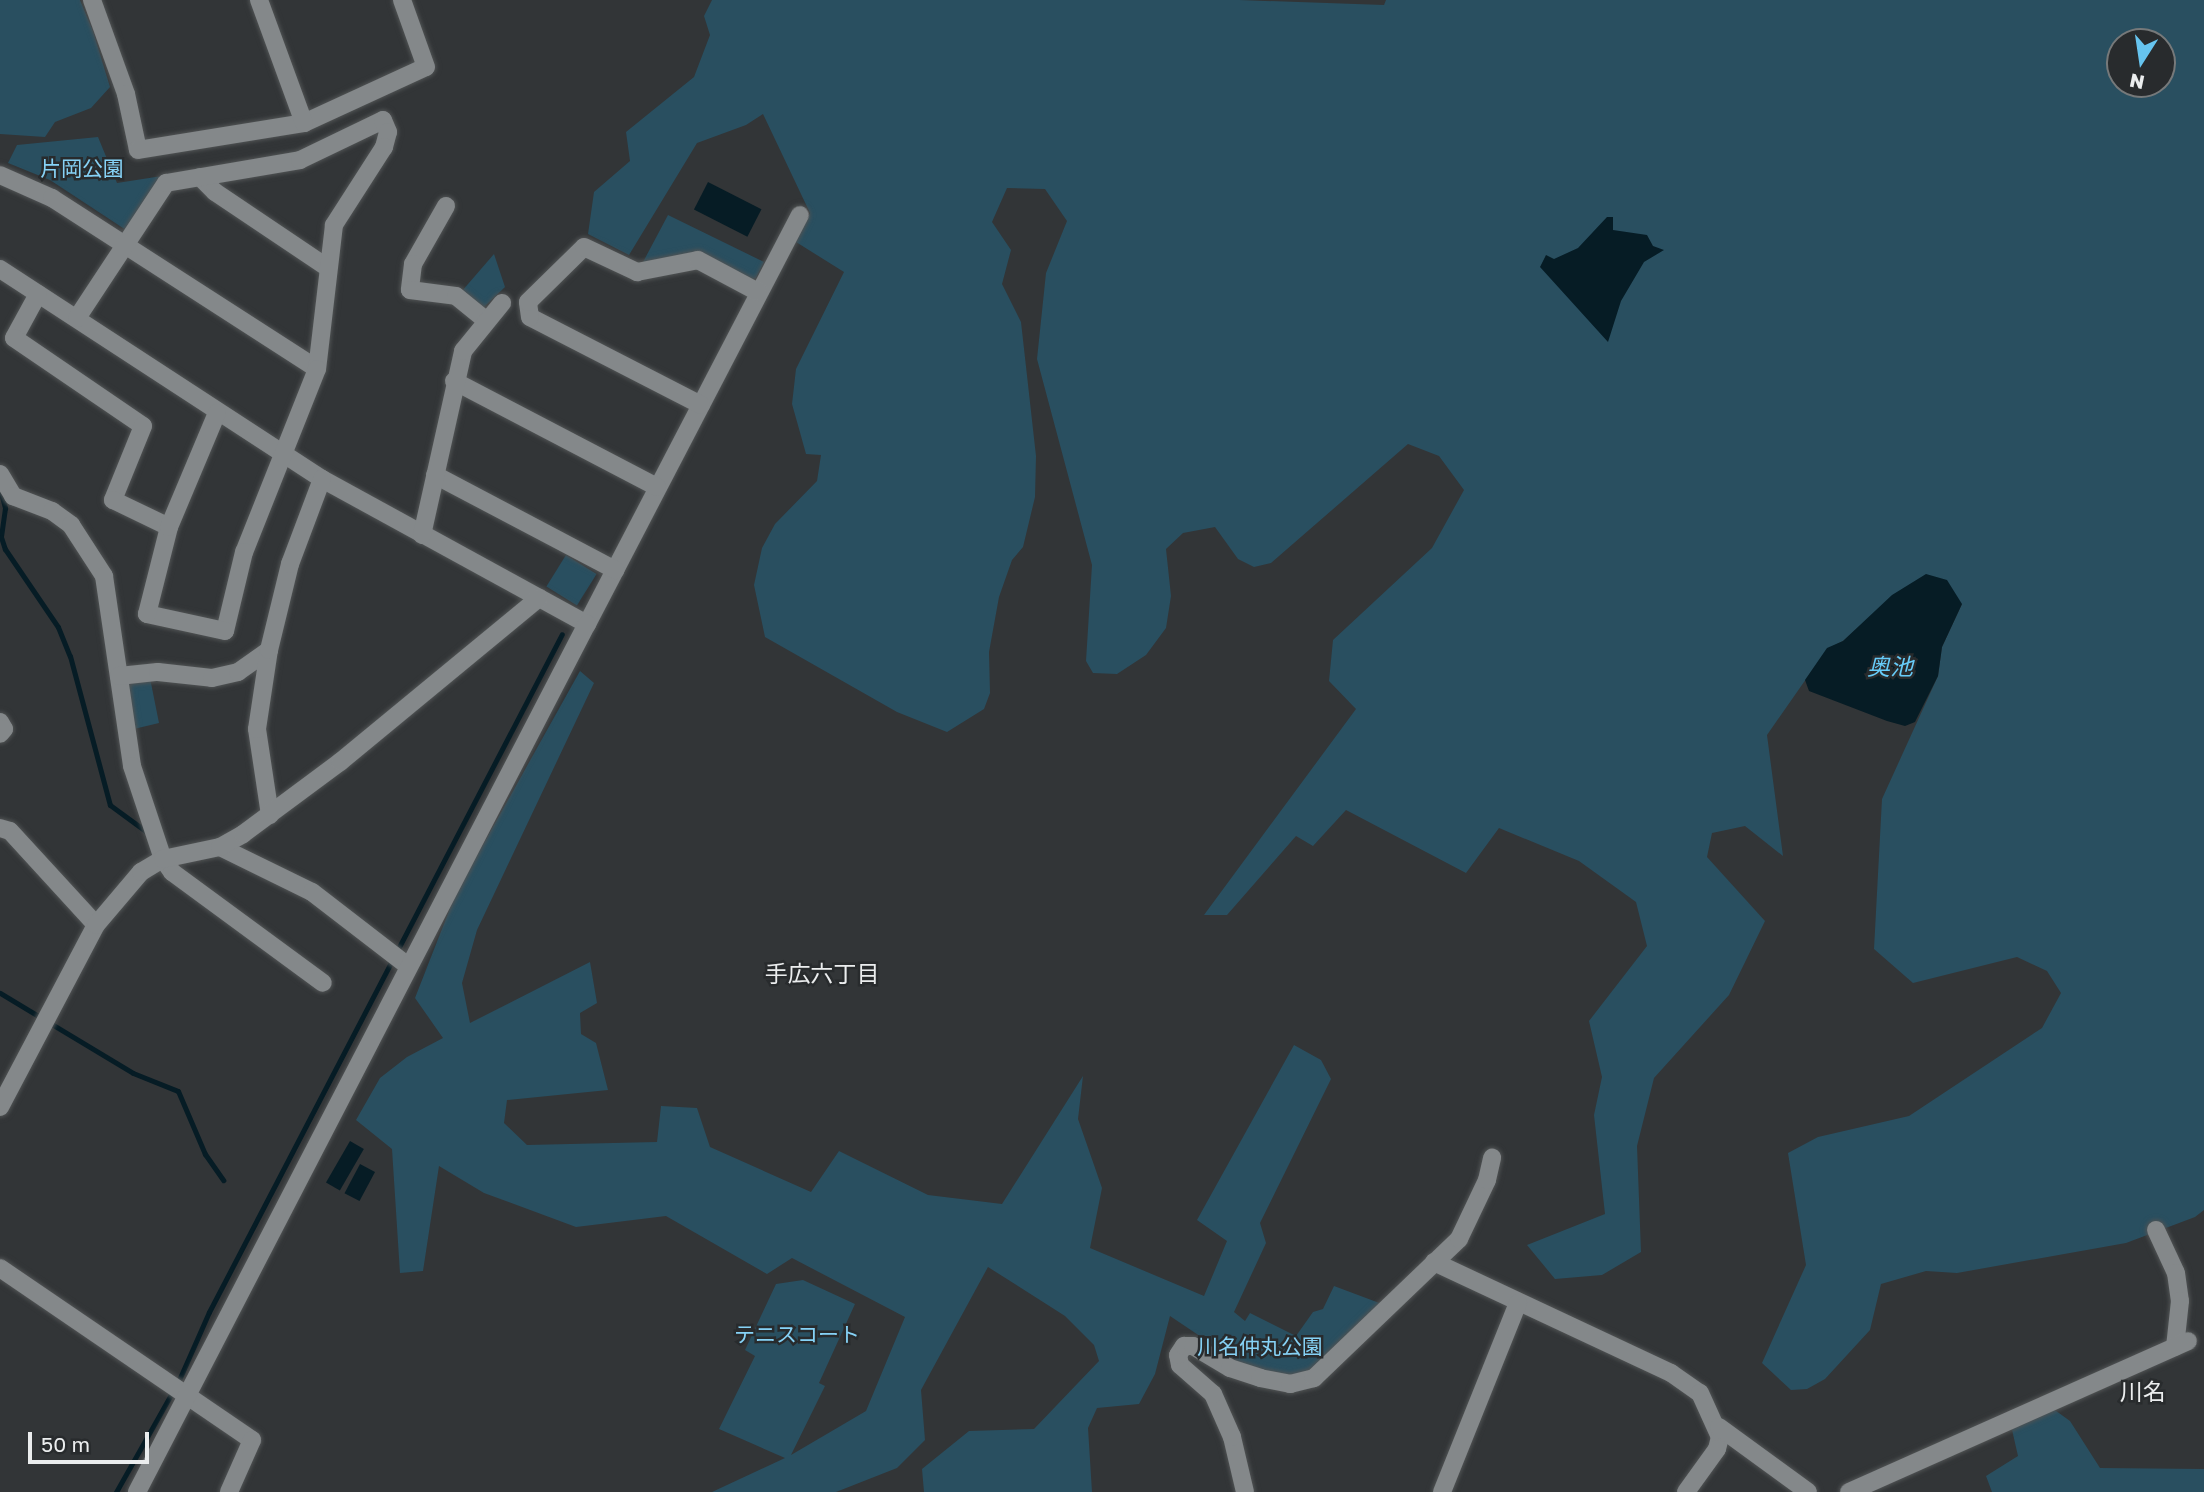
<!DOCTYPE html>
<meta charset="utf-8">
<style>
body{margin:0}
#map{position:relative;width:2204px;height:1492px;overflow:hidden;background:#323537;font-family:"Golos Text","Noto Sans JP",sans-serif}
div>[style]{position:absolute}
.green>*{inset:0;background:#294f60;transform-origin:0 0}
.water>*{inset:0;background:#061c25;transform-origin:0 0}
.stream>*{height:5px;margin:-2.5px;padding:0 2.5px;transform-origin:2.5px;border-radius:2.5px;background:#061c25}
.roads{filter:drop-shadow(0 0 2px #505354) drop-shadow(0 0 2px #505354)}
.street>*{height:18px;margin:-9px;padding:0 9px;transform-origin:9px;border-radius:9px;background:#84888a}
.secondary>*{height:18px;margin:-9px;padding:0 9px;transform-origin:9px;border-radius:9px;background:#84888a}
span{translate:-50% -50%;white-space:nowrap;text-align:center;line-height:1.15;-webkit-text-stroke:5px #282b2d;paint-order:stroke}
.park-label{font-size:21px;color:#86d2f6}
.water-label{font-size:23px;color:#67ccf9;font-style:italic}
.neighbourhood-label{font-size:23px;color:#ebedee}
.north{position:absolute;left:2106px;top:28px;width:70px;height:70px;box-sizing:border-box;background:#282b2d;border:2px solid #76797a;border-radius:50%;rotate:192deg;font-size:19px;font-weight:700;line-height:28px;text-align:center;color:#ebedee}
.north::after{content:'';display:block;margin:auto;width:24px;height:32px;background:#66c4ef;clip-path:polygon(50% 0,100% 100%,50% 72%,0 100%)}
.scale{position:absolute;left:28px;top:1432px;width:121px;height:32px;box-sizing:border-box;border:4px solid #ebedee;border-top:0;padding-left:9px;font-size:21px;line-height:24px;white-space:nowrap;color:#ebedee;-webkit-text-stroke:5px #282b2d;paint-order:stroke}
</style>
<div id="map">
<div class="green">
<i style="clip-path:polygon(0 0,80px 0,93px 31px,110px 87px,91px 108px,55px 122px,45px 137px,0 134px)"></i>
<i style="clip-path:polygon(evenodd,712px 0,1239px 0,1384px 5px,1386px 0,2204px 0,2204px 1210px,2195px 1217px,2126px 1243px,1957px 1273px,1926px 1271px,1881px 1284px,1870px 1330px,1825px 1379px,1807px 1389px,1791px 1390px,1762px 1363px,1806px 1265px,1788px 1153px,1818px 1137px,1909px 1116px,2042px 1028px,2061px 993px,2047px 971px,2017px 957px,1913px 983px,1874px 949px,1882px 799px,1938px 676px,1942px 647px,1962px 604px,1873px 614px,1843px 641px,1827px 649px,1767px 735px,1783px 856px,1745px 826px,1712px 833px,1707px 857px,1765px 921px,1729px 995px,1654px 1078px,1637px 1146px,1641px 1252px,1602px 1275px,1555px 1279px,1527px 1245px,1605px 1214px,1594px 1115px,1602px 1077px,1589px 1021px,1647px 946px,1636px 902px,1579px 861px,1499px 828px,1466px 873px,1346px 810px,1313px 846px,1296px 836px,1227px 915px,1204px 915px,1356px 709px,1329px 681px,1333px 640px,1432px 548px,1464px 490px,1439px 456px,1408px 444px,1271px 563px,1254px 567px,1238px 559px,1215px 527px,1183px 533px,1166px 549px,1171px 596px,1166px 628px,1146px 655px,1117px 674px,1093px 673px,1086px 661px,1092px 565px,1037px 359px,1046px 273px,1067px 221px,1045px 189px,1007px 188px,992px 222px,1011px 250px,1002px 284px,1021px 322px,1036px 456px,1035px 497px,1023px 547px,1012px 560px,999px 597px,989px 652px,990px 693px,984px 709px,947px 732px,897px 712px,765px 637px,754px 585px,762px 548px,775px 524px,817px 481px,821px 455px,806px 454px,801px 436px,792px 404px,796px 369px,844px 272px,796px 242px,810px 213px,763px 114px,746px 125px,697px 143px,629px 255px,588px 234px,594px 192px,630px 161px,626px 132px,694px 77px,710px 35px,704px 16px,712px 0,2120px 42px,2162px 42px,2162px 84px,2120px 84px,2120px 42px)"></i>
<i style="clip-path:polygon(98px 137px,117px 183px,162px 176px,126px 230px,50px 180px,8px 163px,17px 145px)"></i>
<i style="clip-path:polygon(668px 215px,764px 262px,756px 278px,749px 280px,697px 252px,642px 264px)"></i>
<i style="clip-path:polygon(494px 254px,505px 287px,483px 308px,462px 291px)"></i>
<i style="left:566px;top:555px;width:36px;height:37px;rotate:32deg"></i>
<i style="clip-path:polygon(580px 671px,594px 683px,477px 930px,462px 983px,470px 1023px,590px 962px,597px 1003px,580px 1013px,581px 1034px,596px 1043px,608px 1090px,507px 1100px,504px 1123px,527px 1145px,657px 1142px,661px 1106px,697px 1108px,710px 1147px,811px 1192px,839px 1151px,928px 1195px,1002px 1204px,1083px 1076px,1078px 1119px,1102px 1188px,1090px 1248px,1204px 1296px,1227px 1241px,1197px 1220px,1294px 1045px,1321px 1060px,1331px 1079px,1260px 1223px,1266px 1243px,1234px 1312px,1245px 1321px,1250px 1313px,1296px 1336px,1313px 1312px,1323px 1309px,1334px 1286px,1382px 1304px,1315px 1368px,1292px 1377px,1263px 1373px,1226px 1359px,1228px 1355px,1170px 1316px,1155px 1374px,1139px 1404px,1097px 1408px,1088px 1428px,1092px 1492px,924px 1492px,922px 1469px,969px 1431px,1034px 1429px,1099px 1361px,1094px 1345px,1065px 1316px,988px 1267px,921px 1390px,925px 1440px,897px 1468px,836px 1492px,712px 1492px,785px 1458px,719px 1429px,755px 1356px,745px 1350px,776px 1284px,803px 1280px,855px 1304px,819px 1383px,825px 1386px,791px 1455px,866px 1411px,905px 1317px,792px 1258px,767px 1274px,666px 1216px,576px 1227px,484px 1193px,439px 1166px,423px 1271px,400px 1273px,392px 1149px,356px 1120px,380px 1078px,407px 1057px,443px 1038px,415px 998px,456px 893px)"></i>
<i style="clip-path:polygon(150px 678px,159px 723px,134px 729px,128px 681px)"></i>
<i style="clip-path:polygon(2052px 1408px,2070px 1421px,2100px 1468px,2204px 1469px,2204px 1492px,1992px 1492px,1986px 1476px,2018px 1456px,2010px 1421px)"></i>
</div>
<div class="water">
<i style="left:708px;top:182px;width:60px;height:31px;rotate:27deg"></i>
<i style="clip-path:polygon(1607px 217px,1613px 217px,1613px 230px,1647px 235px,1653px 246px,1664px 250px,1644px 262px,1621px 301px,1608px 342px,1540px 267px,1546px 255px,1554px 259px,1578px 248px)"></i>
<i style="clip-path:polygon(1926px 574px,1947px 580px,1962px 604px,1942px 647px,1938px 676px,1915px 722px,1905px 726px,1887px 721px,1809px 691px,1805px 680px,1827px 648px,1843px 641px,1892px 595px)"></i>
<i style="left:350px;top:1141px;width:16px;height:48px;rotate:30deg"></i>
<i style="left:360px;top:1164px;width:17px;height:33px;rotate:28deg"></i>
</div>
<div class="stream">
<i style="left:0;top:489px;width:20px;rotate:75deg"></i>
<i style="left:5px;top:508px;width:29px;rotate:98deg"></i>
<i style="left:1px;top:537px;width:13px;rotate:72deg"></i>
<i style="left:5px;top:549px;width:94px;rotate:55.8deg"></i>
<i style="left:58px;top:627px;width:31px;rotate:68deg"></i>
<i style="left:70px;top:656px;width:154px;rotate:75deg"></i>
<i style="left:110px;top:805px;width:51px;rotate:36.2deg"></i>
<i style="left:0;top:993px;width:155px;rotate:31deg"></i>
<i style="left:133px;top:1073px;width:48px;rotate:21.8deg"></i>
<i style="left:178px;top:1091px;width:69px;rotate:66.8deg"></i>
<i style="left:205px;top:1154px;width:32px;rotate:55deg"></i>
<i style="left:116px;top:1492px;width:129px;rotate:-60.6deg"></i>
<i style="left:179px;top:1380px;width:74px;rotate:-66.2deg"></i>
<i style="left:209px;top:1312px;width:764px;rotate:-62.5deg"></i>
</div>
<div class="roads">
<div class="street">
<i style="left:92px;top:0;width:100px;rotate:70.1deg"></i>
<i style="left:126px;top:94px;width:57px;rotate:77.9deg"></i>
<i style="left:138px;top:150px;width:168px;rotate:-9.2deg"></i>
<i style="left:304px;top:123px;width:134px;rotate:-24.7deg"></i>
<i style="left:426px;top:67px;width:71px;rotate:-109.7deg"></i>
<i style="left:259px;top:0;width:131px;rotate:69.9deg"></i>
<i style="left:0;top:175px;width:57px;rotate:23.9deg"></i>
<i style="left:52px;top:198px;width:315px;rotate:32.8deg"></i>
<i style="left:200px;top:177px;width:21px;rotate:45deg"></i>
<i style="left:215px;top:192px;width:136px;rotate:33.9deg"></i>
<i style="left:446px;top:206px;width:67px;rotate:119.6deg"></i>
<i style="left:413px;top:264px;width:26px;rotate:97deg"></i>
<i style="left:410px;top:290px;width:46px;rotate:7.4deg"></i>
<i style="left:456px;top:296px;width:38px;rotate:39deg"></i>
<i style="left:0;top:269px;width:384px;rotate:33.1deg"></i>
<i style="left:322px;top:479px;width:302px;rotate:28.7deg"></i>
<i style="left:587px;top:624px;width:461px;rotate:-62.5deg"></i>
<i style="left:38px;top:294px;width:50px;rotate:118.6deg"></i>
<i style="left:14px;top:338px;width:156px;rotate:34.3deg"></i>
<i style="left:143px;top:426px;width:80px;rotate:112.1deg"></i>
<i style="left:113px;top:500px;width:62px;rotate:25.7deg"></i>
<i style="left:77px;top:318px;width:162px;rotate:-56.6deg"></i>
<i style="left:166px;top:183px;width:136px;rotate:-9.7deg"></i>
<i style="left:300px;top:160px;width:92px;rotate:-25.7deg"></i>
<i style="left:383px;top:120px;width:13px;rotate:67deg"></i>
<i style="left:388px;top:132px;width:16px;rotate:105deg"></i>
<i style="left:384px;top:147px;width:93px;rotate:122.7deg"></i>
<i style="left:334px;top:225px;width:145px;rotate:96.7deg"></i>
<i style="left:317px;top:369px;width:197px;rotate:111.7deg"></i>
<i style="left:244px;top:552px;width:81px;rotate:103.5deg"></i>
<i style="left:225px;top:631px;width:80px;rotate:-167.7deg"></i>
<i style="left:147px;top:614px;width:90px;rotate:-75.8deg"></i>
<i style="left:169px;top:527px;width:124px;rotate:-67.2deg"></i>
<i style="left:454px;top:381px;width:229px;rotate:27.6deg"></i>
<i style="left:701px;top:405px;width:192px;rotate:-152.8deg"></i>
<i style="left:530px;top:317px;width:15px;rotate:-98deg"></i>
<i style="left:528px;top:302px;width:78px;rotate:-44.5deg"></i>
<i style="left:584px;top:247px;width:59px;rotate:25.3deg"></i>
<i style="left:637px;top:272px;width:62px;rotate:-11.1deg"></i>
<i style="left:698px;top:260px;width:68px;rotate:28.1deg"></i>
<i style="left:0;top:474px;width:26px;rotate:59deg"></i>
<i style="left:13px;top:496px;width:42px;rotate:21deg"></i>
<i style="left:52px;top:511px;width:24px;rotate:36deg"></i>
<i style="left:71px;top:525px;width:61px;rotate:57.1deg"></i>
<i style="left:104px;top:576px;width:192px;rotate:81.6deg"></i>
<i style="left:132px;top:766px;width:98px;rotate:71.6deg"></i>
<i style="left:163px;top:859px;width:16px;rotate:55deg"></i>
<i style="left:172px;top:872px;width:187px;rotate:36.3deg"></i>
<i style="left:435px;top:475px;width:204px;rotate:27.8deg"></i>
<i style="left:422px;top:535px;width:189px;rotate:-77.4deg"></i>
<i style="left:463px;top:351px;width:62px;rotate:-50.9deg"></i>
<i style="left:119px;top:676px;width:39px;rotate:-6deg"></i>
<i style="left:158px;top:672px;width:54px;rotate:6.3deg"></i>
<i style="left:212px;top:678px;width:27px;rotate:-13deg"></i>
<i style="left:238px;top:672px;width:38px;rotate:-35deg"></i>
<i style="left:0;top:722px;width:8px;rotate:60deg"></i>
<i style="left:4px;top:729px;width:6px;rotate:129deg"></i>
<i style="left:270px;top:815px;width:87px;rotate:-98.6deg"></i>
<i style="left:257px;top:729px;width:80px;rotate:-81.4deg"></i>
<i style="left:269px;top:650px;width:89px;rotate:-76.3deg"></i>
<i style="left:290px;top:564px;width:91px;rotate:-69.4deg"></i>
<i style="left:0;top:828px;width:10px;rotate:17deg"></i>
<i style="left:10px;top:831px;width:127px;rotate:47.5deg"></i>
<i style="left:220px;top:847px;width:102px;rotate:26.1deg"></i>
<i style="left:312px;top:892px;width:121px;rotate:37.6deg"></i>
<i style="left:0;top:1107px;width:206px;rotate:-62.2deg"></i>
<i style="left:96px;top:925px;width:70px;rotate:-49.7deg"></i>
<i style="left:141px;top:872px;width:26px;rotate:-31deg"></i>
<i style="left:163px;top:859px;width:58px;rotate:-11.9deg"></i>
<i style="left:220px;top:847px;width:26px;rotate:-29deg"></i>
<i style="left:243px;top:834px;width:121px;rotate:-36.6deg"></i>
<i style="left:340px;top:762px;width:258px;rotate:-39.5deg"></i>
<i style="left:2156px;top:1230px;width:47px;rotate:65.1deg"></i>
<i style="left:2176px;top:1273px;width:28px;rotate:82deg"></i>
<i style="left:2180px;top:1301px;width:46px;rotate:96.2deg"></i>
<i style="left:1434px;top:1262px;width:262px;rotate:25.1deg"></i>
<i style="left:1671px;top:1373px;width:35px;rotate:35deg"></i>
<i style="left:1700px;top:1393px;width:48px;rotate:65.6deg"></i>
<i style="left:1720px;top:1437px;width:12px;rotate:104deg"></i>
<i style="left:1717px;top:1449px;width:53px;rotate:125.8deg"></i>
<i style="left:0;top:1268px;width:305px;rotate:34.3deg"></i>
<i style="left:252px;top:1440px;width:57px;rotate:113.9deg"></i>
<i style="left:1719px;top:1427px;width:110px;rotate:36.1deg"></i>
<i style="left:1245px;top:1492px;width:57px;rotate:-103.3deg"></i>
<i style="left:1232px;top:1437px;width:47px;rotate:-113.8deg"></i>
<i style="left:1213px;top:1394px;width:44px;rotate:-138.7deg"></i>
<i style="left:1180px;top:1365px;width:10px;rotate:-101deg"></i>
<i style="left:1178px;top:1355px;width:11px;rotate:-56deg"></i>
<i style="left:1184px;top:1346px;width:9px"></i>
<i style="left:1193px;top:1346px;width:43px;rotate:30.7deg"></i>
<i style="left:1230px;top:1368px;width:32px;rotate:18deg"></i>
<i style="left:1260px;top:1378px;width:31px;rotate:11deg"></i>
<i style="left:1290px;top:1384px;width:25px;rotate:-14deg"></i>
<i style="left:1314px;top:1378px;width:201px;rotate:-43.8deg"></i>
<i style="left:1459px;top:1239px;width:65px;rotate:-64.6deg"></i>
<i style="left:1487px;top:1180px;width:23px;rotate:-77deg"></i>
<i style="left:1442px;top:1492px;width:204px;rotate:-68.1deg"></i>
<i style="left:1849px;top:1492px;width:371px;rotate:-24deg"></i>
</div>
<div class="secondary">
<i style="left:137px;top:1492px;width:978px;rotate:-62.6deg"></i>
</div>
</div>
<div class="park-label">
<span style="left:82px;top:168px">片岡公園</span>
<span style="left:797px;top:1334px">テニスコート</span>
<span style="left:1260px;top:1346px">川名仲丸公園</span>
</div>
<div class="water-label">
<span style="left:1890px;top:666px">奥池</span>
</div>
<div class="neighbourhood-label">
<span style="left:822px;top:973px">手広六丁目</span>
<span style="left:2143px;top:1391px">川名</span>
</div>
<div class="north">N</div>
<div class="scale">50 m</div>
</div>
